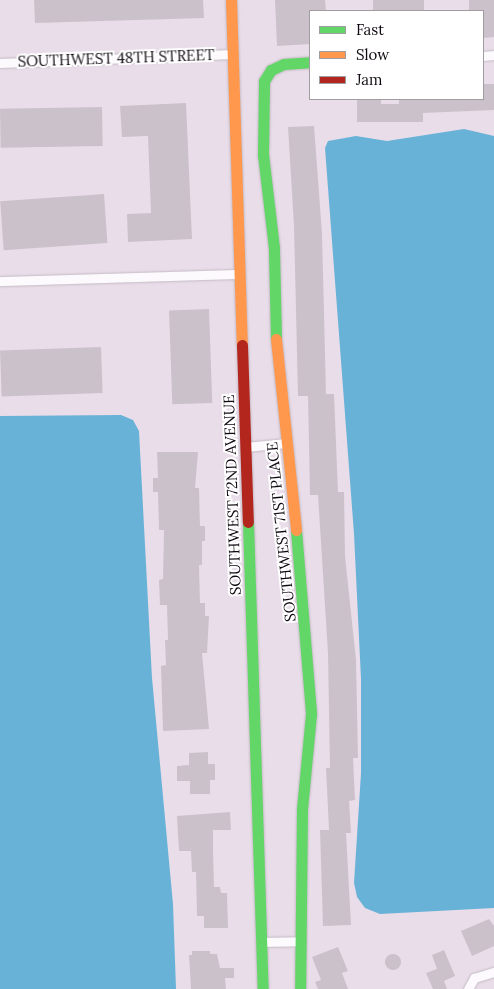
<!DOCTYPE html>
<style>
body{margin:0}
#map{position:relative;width:494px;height:989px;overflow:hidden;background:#e9dde9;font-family:Lora,serif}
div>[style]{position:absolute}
.water>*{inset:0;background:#69b2d7}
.building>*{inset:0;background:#cbc1cb;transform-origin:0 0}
.round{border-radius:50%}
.roads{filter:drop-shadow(0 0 1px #c4bbc5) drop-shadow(0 0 1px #c4bbc5)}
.street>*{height:9px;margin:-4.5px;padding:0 4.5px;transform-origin:4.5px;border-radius:4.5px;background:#fcfafc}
.fast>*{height:11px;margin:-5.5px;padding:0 5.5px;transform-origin:5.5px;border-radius:5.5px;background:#63d668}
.slow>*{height:11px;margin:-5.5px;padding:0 5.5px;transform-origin:5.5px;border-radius:5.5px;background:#ff974d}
.jam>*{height:11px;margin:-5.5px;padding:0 5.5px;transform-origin:5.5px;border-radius:5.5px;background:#b3261e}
span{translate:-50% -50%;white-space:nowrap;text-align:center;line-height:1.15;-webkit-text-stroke:4px #fff;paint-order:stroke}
.street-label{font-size:15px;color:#100911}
.legend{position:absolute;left:309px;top:10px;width:175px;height:90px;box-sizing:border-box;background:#fff;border:1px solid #9f9da0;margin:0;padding:6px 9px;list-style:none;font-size:15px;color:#100911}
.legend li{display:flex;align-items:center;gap:10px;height:25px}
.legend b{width:25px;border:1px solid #9f9da0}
</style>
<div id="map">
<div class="water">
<i style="clip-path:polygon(464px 129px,494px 136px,494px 908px,380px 914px,365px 908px,357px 897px,354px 883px,361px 773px,361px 679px,354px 534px,325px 148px,328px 141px,356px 136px,387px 141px)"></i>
<i style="clip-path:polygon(121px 415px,133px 420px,139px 431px,152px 678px,173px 904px,176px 989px,0 989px,0 416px)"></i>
</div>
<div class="building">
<i style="clip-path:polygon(34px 0,203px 0,204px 18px,35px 23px)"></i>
<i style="clip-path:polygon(275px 0,325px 0,326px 11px,310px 11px,310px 44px,277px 46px)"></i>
<i style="left:373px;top:0;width:51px;height:11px"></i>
<i style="clip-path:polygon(469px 0,494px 0,494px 37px,483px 38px,483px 11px,469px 11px)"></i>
<i style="clip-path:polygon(483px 84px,494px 84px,494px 110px,423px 113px,423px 122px,357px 122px,357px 99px,381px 99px,381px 104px,399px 104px,399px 99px,483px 99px)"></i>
<i style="clip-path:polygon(186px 103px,192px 239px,128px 242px,127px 214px,151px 213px,148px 136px,122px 137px,120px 106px)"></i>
<i style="left:102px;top:107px;width:39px;height:102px;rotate:89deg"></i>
<i style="clip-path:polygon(314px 126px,322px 233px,326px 394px,334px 394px,338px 492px,344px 492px,345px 556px,356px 660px,358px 758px,353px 758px,355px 800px,349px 801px,351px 833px,346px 833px,351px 925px,323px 926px,320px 830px,329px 830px,326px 768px,330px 768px,328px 653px,318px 495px,310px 495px,308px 396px,298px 396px,294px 226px,288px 127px)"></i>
<i style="left:104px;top:194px;width:49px;height:104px;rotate:86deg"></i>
<i style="left:209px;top:309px;width:94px;height:40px;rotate:88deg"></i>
<i style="left:101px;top:347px;width:46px;height:101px;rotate:88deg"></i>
<i style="clip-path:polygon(157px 452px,198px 452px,195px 488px,199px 488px,200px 526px,205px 526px,205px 541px,202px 541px,202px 565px,199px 565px,200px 603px,205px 603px,205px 616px,209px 616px,207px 653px,202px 653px,209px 729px,163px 731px,161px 666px,166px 665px,165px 640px,168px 640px,167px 605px,160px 605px,159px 580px,163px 579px,164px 530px,159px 530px,158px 492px,153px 492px,153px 478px,158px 478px)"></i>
<i style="clip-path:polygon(208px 752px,208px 764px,215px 764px,215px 780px,210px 780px,210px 794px,190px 794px,190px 781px,177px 781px,177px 766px,189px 765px,189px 753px)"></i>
<i style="clip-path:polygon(230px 812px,231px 830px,213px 830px,213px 850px,214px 887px,220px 887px,221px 893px,227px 893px,228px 928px,204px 928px,204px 916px,197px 916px,196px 872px,192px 872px,191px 851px,179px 851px,177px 816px)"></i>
<i style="clip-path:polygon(489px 919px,494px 926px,494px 946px,472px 956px,461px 931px)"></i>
<i style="clip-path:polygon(338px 947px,348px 971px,342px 973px,348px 989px,318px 989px,315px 982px,321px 980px,312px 957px)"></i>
<i style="clip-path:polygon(444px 950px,455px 976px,444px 981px,447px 989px,433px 989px,426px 973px,437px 969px,432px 955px)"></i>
<i style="clip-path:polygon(192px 951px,210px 951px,210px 954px,217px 954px,220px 968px,234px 968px,234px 978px,225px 978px,226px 989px,191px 989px,189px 955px,192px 955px)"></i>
<i class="round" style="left:385px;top:954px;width:16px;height:16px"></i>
</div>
<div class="roads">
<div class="street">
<i style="left:483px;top:56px;width:11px;rotate:-5deg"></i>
<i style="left:0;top:63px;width:233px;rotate:-2.2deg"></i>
<i style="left:0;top:281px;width:240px;rotate:-1.7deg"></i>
<i style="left:245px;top:447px;width:42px;rotate:-5.4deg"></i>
<i style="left:261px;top:942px;width:39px;rotate:-1deg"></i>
<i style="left:468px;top:989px;width:13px;rotate:-61deg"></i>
<i style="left:474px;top:978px;width:21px;rotate:-17deg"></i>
</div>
<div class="fast">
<i style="left:276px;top:339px;width:91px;rotate:-91.3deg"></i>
<i style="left:274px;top:248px;width:94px;rotate:-96.7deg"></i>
<i style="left:263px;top:155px;width:74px;rotate:-89.2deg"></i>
<i style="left:264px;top:81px;width:13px;rotate:-58deg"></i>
<i style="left:271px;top:70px;width:14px;rotate:-25deg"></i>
<i style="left:284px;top:64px;width:26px;rotate:-4deg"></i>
<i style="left:248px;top:522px;width:467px;rotate:88.2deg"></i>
<i style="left:296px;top:530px;width:185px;rotate:85.3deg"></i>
<i style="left:311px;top:714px;width:96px;rotate:95.4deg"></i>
<i style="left:302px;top:810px;width:179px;rotate:90.6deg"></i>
</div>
<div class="slow">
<i style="left:231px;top:0;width:345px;rotate:88.2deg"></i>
<i style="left:276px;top:339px;width:192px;rotate:84deg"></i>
</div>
<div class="jam">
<i style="left:242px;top:345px;width:177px;rotate:88.1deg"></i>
</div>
</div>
<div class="street-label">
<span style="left:116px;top:58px;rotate:-2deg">SOUTHWEST 48TH STREET</span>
<span style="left:232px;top:495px;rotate:-92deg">SOUTHWEST 72ND AVENUE</span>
<span style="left:281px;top:532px;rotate:-96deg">SOUTHWEST 71ST PLACE</span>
</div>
<ul class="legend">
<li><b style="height:6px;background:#63d668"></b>Fast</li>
<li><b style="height:6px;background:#ff974d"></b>Slow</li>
<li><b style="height:6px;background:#b3261e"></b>Jam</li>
</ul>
</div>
